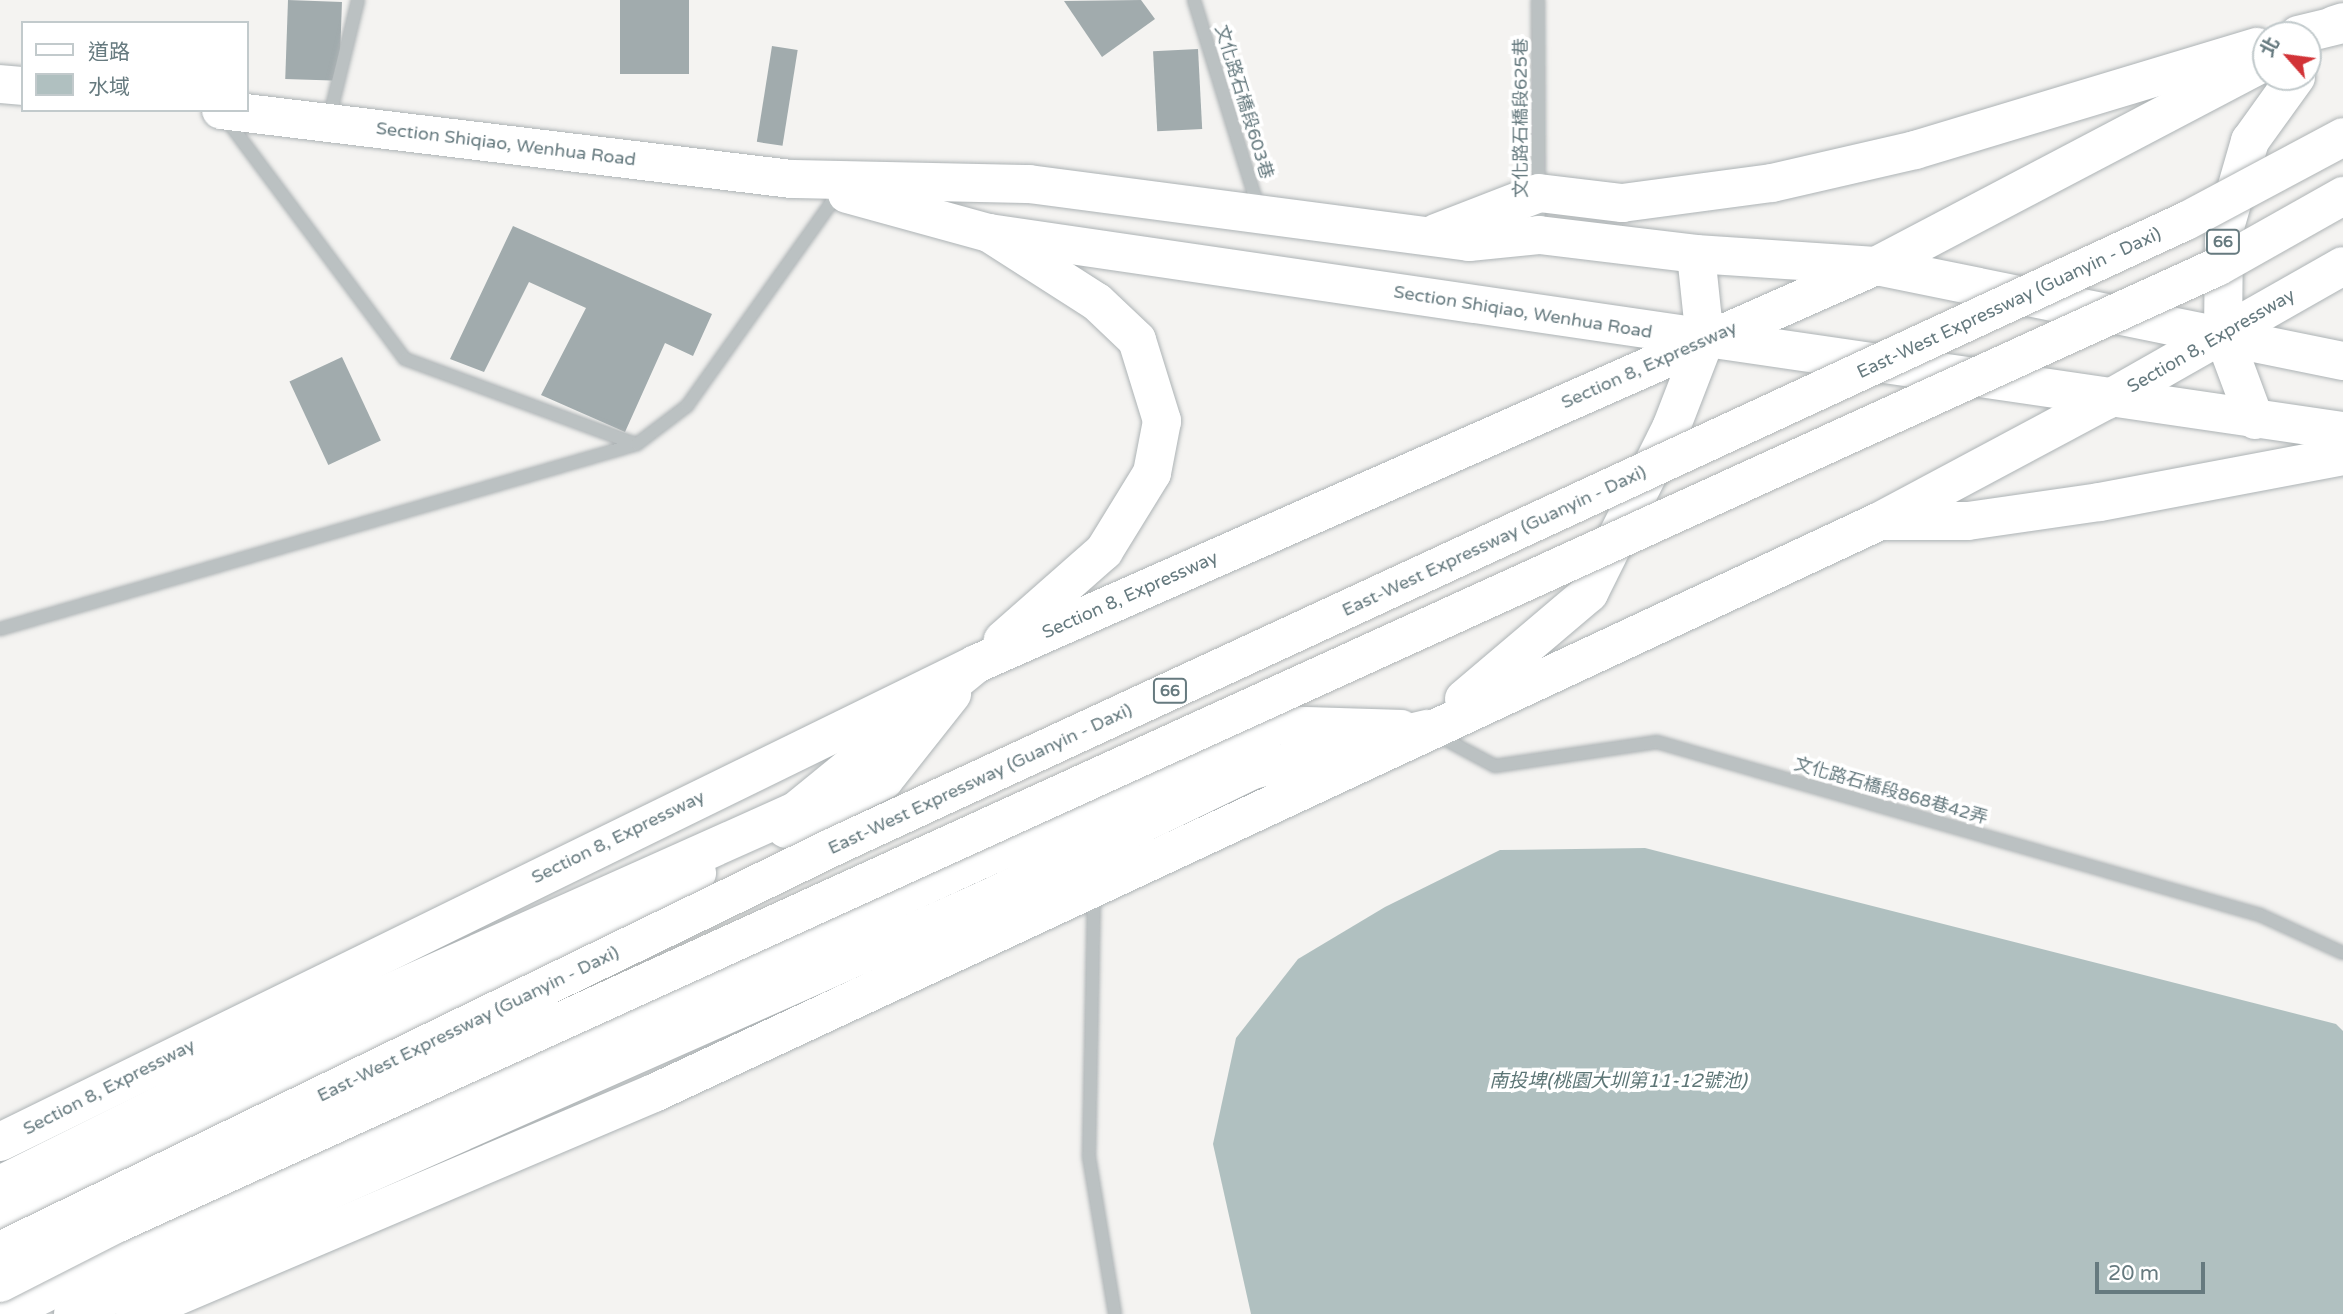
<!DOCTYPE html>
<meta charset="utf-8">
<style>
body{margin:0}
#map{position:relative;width:2343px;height:1314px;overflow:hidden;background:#f4f3f1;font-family:"Varela Round","Noto Sans TC",sans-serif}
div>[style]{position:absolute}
.water>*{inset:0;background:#b0c0c0}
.building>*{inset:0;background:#a1abad;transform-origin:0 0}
.roads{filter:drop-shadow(0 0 2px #adb3b5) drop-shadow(0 0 2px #adb3b5)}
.minor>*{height:12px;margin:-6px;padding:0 6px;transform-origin:6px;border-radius:6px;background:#bbc1c2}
.major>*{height:38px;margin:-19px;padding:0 19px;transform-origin:19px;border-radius:19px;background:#fff}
.highway>*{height:38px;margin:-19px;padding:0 19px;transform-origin:19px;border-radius:19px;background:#fff}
.bridges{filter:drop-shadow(0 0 2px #afb4b5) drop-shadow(0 0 2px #afb4b5)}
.highway-bridge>*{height:38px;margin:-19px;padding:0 19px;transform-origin:19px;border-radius:19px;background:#fff}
span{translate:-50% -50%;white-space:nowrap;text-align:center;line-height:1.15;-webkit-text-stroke:7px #fff;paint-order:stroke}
.shield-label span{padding:2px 5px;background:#fff;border:2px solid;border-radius:5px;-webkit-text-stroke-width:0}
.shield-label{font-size:16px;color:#667a7f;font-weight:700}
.street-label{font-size:18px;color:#667a7f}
.water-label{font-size:19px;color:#5d7676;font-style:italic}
.legend{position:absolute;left:21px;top:21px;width:228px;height:91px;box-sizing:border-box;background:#fff;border:2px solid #c2cacc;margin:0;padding:9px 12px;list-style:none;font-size:21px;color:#667a7f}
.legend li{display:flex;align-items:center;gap:14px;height:35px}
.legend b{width:35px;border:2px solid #c2cacc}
.north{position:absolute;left:2252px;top:21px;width:70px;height:70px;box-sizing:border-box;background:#fff;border:2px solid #c2cacc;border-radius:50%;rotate:298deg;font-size:19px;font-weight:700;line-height:28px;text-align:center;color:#667a7f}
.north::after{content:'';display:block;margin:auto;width:24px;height:32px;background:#d23337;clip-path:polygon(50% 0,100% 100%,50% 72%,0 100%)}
.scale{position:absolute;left:2095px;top:1262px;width:110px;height:32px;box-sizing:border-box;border:4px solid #667a7f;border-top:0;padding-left:9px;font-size:21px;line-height:24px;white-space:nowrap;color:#667a7f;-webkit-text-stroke:5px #fff;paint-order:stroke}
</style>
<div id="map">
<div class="water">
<i style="clip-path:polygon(1645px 848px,2336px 1024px,2343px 1031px,2343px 1314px,1251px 1314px,1213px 1144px,1236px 1038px,1298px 959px,1385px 907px,1500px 850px)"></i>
</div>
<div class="building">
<i style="left:288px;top:0;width:54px;height:79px;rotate:2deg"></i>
<i style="left:620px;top:0;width:69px;height:74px"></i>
<i style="clip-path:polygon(1141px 0,1155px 19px,1102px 57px,1064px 1px)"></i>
<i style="left:772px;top:46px;width:26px;height:97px;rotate:9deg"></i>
<i style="left:1198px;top:49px;width:80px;height:45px;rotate:87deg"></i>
<i style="clip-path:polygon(513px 226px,712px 314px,693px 356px,665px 343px,625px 432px,541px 395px,586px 308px,529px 282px,484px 372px,450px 359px)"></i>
<i style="left:342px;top:357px;width:92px;height:58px;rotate:65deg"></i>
</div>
<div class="roads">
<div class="minor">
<i style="left:1194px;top:0;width:220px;rotate:72.8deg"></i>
<i style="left:1538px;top:0;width:232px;rotate:89.8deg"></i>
<i style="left:226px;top:119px;width:299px;rotate:53.3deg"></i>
<i style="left:405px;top:359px;width:246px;rotate:20.2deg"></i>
<i style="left:329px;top:119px;width:122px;rotate:-76.3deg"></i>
<i style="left:0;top:629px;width:663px;rotate:-16.19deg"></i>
<i style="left:637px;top:444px;width:63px;rotate:-37.2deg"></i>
<i style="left:687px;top:406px;width:262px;rotate:-54.6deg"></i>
<i style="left:1437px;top:735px;width:66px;rotate:28.1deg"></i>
<i style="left:1495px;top:766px;width:164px;rotate:-8.4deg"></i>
<i style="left:1657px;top:742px;width:627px;rotate:16.01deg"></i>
<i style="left:2260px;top:915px;width:91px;rotate:24.6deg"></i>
<i style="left:1094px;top:893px;width:264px;rotate:91.1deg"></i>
<i style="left:1089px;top:1157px;width:159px;rotate:80.6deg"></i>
</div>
<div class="major">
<i style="left:2298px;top:35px;width:46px;rotate:-13.7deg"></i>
<i style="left:0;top:84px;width:23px;rotate:5deg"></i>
<i style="left:221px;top:110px;width:574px;rotate:6.9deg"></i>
<i style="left:791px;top:179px;width:238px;rotate:1.2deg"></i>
<i style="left:1029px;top:184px;width:444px;rotate:7.5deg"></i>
<i style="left:1469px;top:242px;width:70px;rotate:-5.7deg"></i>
<i style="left:1539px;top:235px;width:158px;rotate:6.9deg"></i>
<i style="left:1696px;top:254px;width:180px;rotate:3.8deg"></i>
<i style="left:1876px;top:266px;width:477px;rotate:11.5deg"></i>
<i style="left:847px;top:194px;width:147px;rotate:15.4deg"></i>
<i style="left:989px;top:233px;width:1368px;rotate:8.32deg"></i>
<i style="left:989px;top:233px;width:128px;rotate:32.6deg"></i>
<i style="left:1097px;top:302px;width:55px;rotate:43.5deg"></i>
<i style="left:1137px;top:340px;width:85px;rotate:72.8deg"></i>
<i style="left:1162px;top:421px;width:53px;rotate:100.9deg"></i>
<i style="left:1152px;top:473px;width:92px;rotate:121.6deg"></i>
<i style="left:1104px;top:551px;width:135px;rotate:138.6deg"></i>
<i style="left:1436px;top:233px;width:110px;rotate:-21.2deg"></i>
<i style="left:1539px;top:193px;width:84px;rotate:6.9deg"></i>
<i style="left:1622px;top:203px;width:151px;rotate:-7.6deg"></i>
<i style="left:1772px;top:183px;width:147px;rotate:-13deg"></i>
<i style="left:1915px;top:150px;width:357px;rotate:-16.8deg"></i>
<i style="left:2255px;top:420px;width:92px;rotate:-110.4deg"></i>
<i style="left:2223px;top:334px;width:103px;rotate:-89.4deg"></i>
<i style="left:2224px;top:231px;width:94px;rotate:-73.9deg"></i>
<i style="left:2250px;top:141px;width:79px;rotate:-54.3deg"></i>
<i style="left:1885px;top:521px;width:83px"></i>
<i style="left:1968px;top:521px;width:133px;rotate:-8.2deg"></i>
<i style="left:2100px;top:502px;width:247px;rotate:-10.7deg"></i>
<i style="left:1464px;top:699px;width:164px;rotate:-40.3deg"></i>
<i style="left:1589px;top:593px;width:184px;rotate:-63.6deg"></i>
<i style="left:1671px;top:428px;width:94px;rotate:-68.9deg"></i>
<i style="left:1705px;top:340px;width:86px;rotate:-96deg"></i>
<i style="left:786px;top:829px;width:110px;rotate:-26.6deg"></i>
<i style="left:884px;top:780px;width:110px;rotate:-51.7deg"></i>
<i style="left:0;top:1142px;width:1087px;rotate:-26.09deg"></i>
<i style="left:976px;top:664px;width:984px;rotate:-23.86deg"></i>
<i style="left:1876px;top:266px;width:441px;rotate:-27.7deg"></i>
<i style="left:0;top:1223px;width:780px;rotate:-26.66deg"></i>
<i style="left:3px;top:1314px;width:254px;rotate:-26.4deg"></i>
<i style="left:231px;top:1201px;width:1149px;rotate:-24.47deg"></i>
<i style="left:1277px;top:725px;width:124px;rotate:1.8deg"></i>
<i style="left:135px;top:1314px;width:564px;rotate:-23.07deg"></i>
<i style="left:654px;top:1093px;width:1353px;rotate:-25.01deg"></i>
<i style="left:1880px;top:521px;width:257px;rotate:-28.1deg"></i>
<i style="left:2107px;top:400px;width:271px;rotate:-29.6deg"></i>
</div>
<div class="highway">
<i style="left:2334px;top:25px;width:9px;rotate:-18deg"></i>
<i style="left:0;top:1185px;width:394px;rotate:-26.5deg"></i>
<i style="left:353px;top:1009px;width:487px;rotate:-24.1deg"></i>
<i style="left:797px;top:810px;width:231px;rotate:-39.2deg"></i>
<i style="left:73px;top:1314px;width:188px;rotate:-26.6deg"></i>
<i style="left:241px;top:1230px;width:816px;rotate:-23.93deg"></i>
<i style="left:987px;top:899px;width:296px;rotate:-25.9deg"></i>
<i style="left:1253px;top:770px;width:179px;rotate:-13.3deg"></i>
</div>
</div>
<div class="bridges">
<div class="highway-bridge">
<i style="left:0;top:1251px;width:928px;rotate:-25.87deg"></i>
<i style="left:835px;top:846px;width:1489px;rotate:-24.83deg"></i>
<i style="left:2186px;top:221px;width:178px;rotate:-28.1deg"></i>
<i style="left:0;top:1283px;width:130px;rotate:-27deg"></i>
<i style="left:116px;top:1224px;width:2309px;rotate:-24.49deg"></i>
<i style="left:2217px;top:267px;width:145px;rotate:-29.4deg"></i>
</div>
</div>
<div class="shield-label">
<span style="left:2223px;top:242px">66</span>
<span style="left:1170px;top:691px">66</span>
</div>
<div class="street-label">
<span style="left:1244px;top:102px;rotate:73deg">文化路石橋段603巷</span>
<span style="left:1521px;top:118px;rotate:-90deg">文化路石橋段625巷</span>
<span style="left:506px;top:144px;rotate:7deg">Section Shiqiao, Wenhua Road</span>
<span style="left:2009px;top:303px;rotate:-25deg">East-West Expressway (Guanyin - Daxi)</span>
<span style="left:1523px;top:312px;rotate:9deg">Section Shiqiao, Wenhua Road</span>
<span style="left:2211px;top:341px;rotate:-30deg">Section 8, Expressway</span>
<span style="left:1649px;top:365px;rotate:-24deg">Section 8, Expressway</span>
<span style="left:1494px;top:541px;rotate:-25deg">East-West Expressway (Guanyin - Daxi)</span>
<span style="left:1130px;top:595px;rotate:-24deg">Section 8, Expressway</span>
<span style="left:980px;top:779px;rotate:-25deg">East-West Expressway (Guanyin - Daxi)</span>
<span style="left:1891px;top:791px;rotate:16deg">文化路石橋段868巷42弄</span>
<span style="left:618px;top:837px;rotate:-26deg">Section 8, Expressway</span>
<span style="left:468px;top:1024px;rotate:-26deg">East-West Expressway (Guanyin - Daxi)</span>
<span style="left:109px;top:1087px;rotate:-27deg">Section 8, Expressway</span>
</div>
<div class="water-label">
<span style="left:1618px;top:1082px">南投埤(桃園大圳第11-12號池)</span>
</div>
<ul class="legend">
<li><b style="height:9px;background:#fff"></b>道路</li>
<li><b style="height:19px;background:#b0c0c0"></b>水域</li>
</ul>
<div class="north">北</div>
<div class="scale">20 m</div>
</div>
